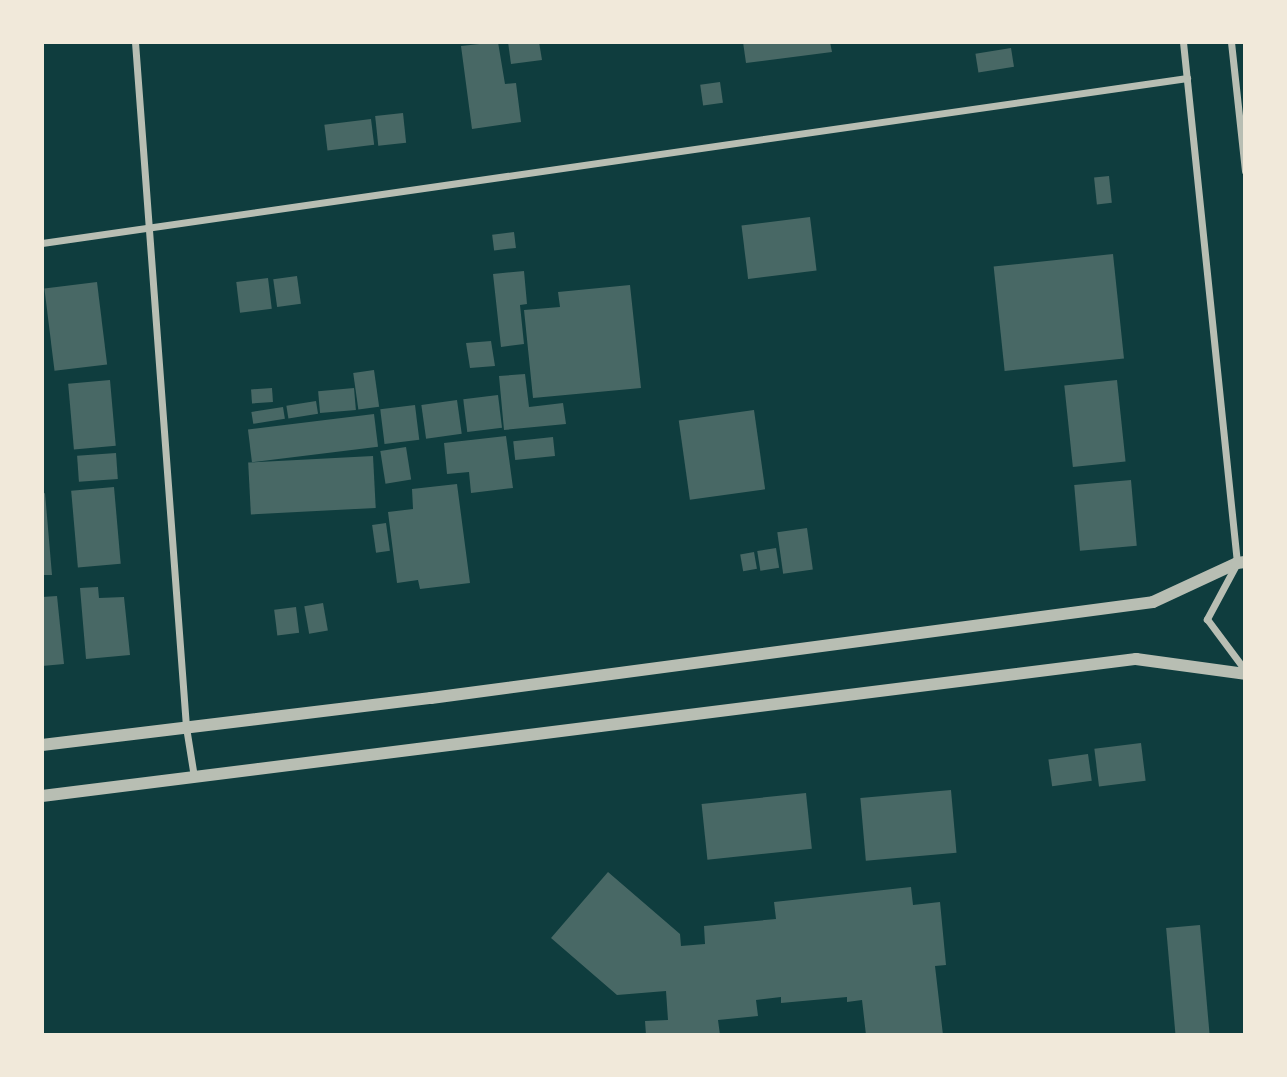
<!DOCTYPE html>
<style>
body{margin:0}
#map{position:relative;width:1287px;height:1077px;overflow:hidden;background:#0f3d3e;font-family:Overpass,sans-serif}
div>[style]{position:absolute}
.building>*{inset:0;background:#486865;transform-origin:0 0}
.minor>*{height:7px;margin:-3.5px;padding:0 3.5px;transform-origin:3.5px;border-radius:3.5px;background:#b8beb3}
.tertiary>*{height:12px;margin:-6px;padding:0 6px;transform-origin:6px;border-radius:6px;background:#b8beb3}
span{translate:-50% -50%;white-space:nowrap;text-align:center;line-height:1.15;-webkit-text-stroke:6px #f1e9da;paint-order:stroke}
.frame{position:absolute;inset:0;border:44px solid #f1e9da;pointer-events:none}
</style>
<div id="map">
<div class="building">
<i style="clip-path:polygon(498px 42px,505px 84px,516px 83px,521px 122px,472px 129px,461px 46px)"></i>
<i style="clip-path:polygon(508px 42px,539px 42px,542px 60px,511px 64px)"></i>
<i style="clip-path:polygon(743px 42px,830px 42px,832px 52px,746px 63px)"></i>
<i style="left:1011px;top:48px;width:19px;height:36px;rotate:81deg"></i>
<i style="left:720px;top:82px;width:21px;height:20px;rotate:82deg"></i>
<i style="left:403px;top:113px;width:30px;height:28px;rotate:84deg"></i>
<i style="left:371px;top:119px;width:26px;height:47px;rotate:83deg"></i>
<i style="left:1109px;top:176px;width:27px;height:15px;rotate:84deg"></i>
<i style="left:810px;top:217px;width:54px;height:69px;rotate:83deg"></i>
<i style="left:514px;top:232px;width:16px;height:22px;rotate:83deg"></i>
<i style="left:1113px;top:254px;width:105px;height:120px;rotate:84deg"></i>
<i style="clip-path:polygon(524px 271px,527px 304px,520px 305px,524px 344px,501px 347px,493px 274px)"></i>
<i style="left:297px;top:276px;width:28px;height:24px;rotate:82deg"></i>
<i style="left:268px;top:278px;width:31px;height:32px;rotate:83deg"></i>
<i style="left:97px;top:282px;width:83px;height:53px;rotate:83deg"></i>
<i style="clip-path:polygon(630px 285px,641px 388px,533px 398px,524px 310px,560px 307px,558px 292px)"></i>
<i style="clip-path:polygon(491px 341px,495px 366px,470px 368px,466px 343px)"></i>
<i style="left:374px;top:370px;width:37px;height:21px;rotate:82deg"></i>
<i style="clip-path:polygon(525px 374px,529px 407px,563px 403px,566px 424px,504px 430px,499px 376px)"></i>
<i style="left:110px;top:380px;width:66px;height:42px;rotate:85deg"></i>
<i style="left:1117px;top:380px;width:82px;height:53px;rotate:84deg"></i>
<i style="left:272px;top:388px;width:14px;height:21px;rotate:86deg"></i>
<i style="left:354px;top:388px;width:22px;height:36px;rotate:85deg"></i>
<i style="left:498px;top:395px;width:33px;height:35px;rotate:83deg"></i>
<i style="left:457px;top:400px;width:34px;height:36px;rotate:82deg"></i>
<i style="left:316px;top:401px;width:13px;height:30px;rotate:81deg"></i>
<i style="left:415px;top:405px;width:35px;height:35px;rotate:83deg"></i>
<i style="left:283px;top:407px;width:12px;height:32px;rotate:81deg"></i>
<i style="left:754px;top:410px;width:80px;height:76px;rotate:82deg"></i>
<i style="left:374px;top:414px;width:33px;height:127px;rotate:83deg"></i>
<i style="clip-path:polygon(506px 436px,513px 488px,471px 493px,469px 472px,447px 474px,444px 443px)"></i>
<i style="left:553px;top:437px;width:19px;height:40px;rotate:84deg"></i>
<i style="left:406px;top:447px;width:33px;height:26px;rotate:81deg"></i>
<i style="left:116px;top:453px;width:26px;height:39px;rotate:86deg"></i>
<i style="left:373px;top:456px;width:52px;height:125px;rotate:87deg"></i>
<i style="left:1131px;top:480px;width:66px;height:57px;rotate:85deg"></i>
<i style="clip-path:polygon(457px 484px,470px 583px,420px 589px,418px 580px,397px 583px,388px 512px,413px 509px,412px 489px)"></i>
<i style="left:114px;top:487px;width:77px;height:43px;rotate:85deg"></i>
<i style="clip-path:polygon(45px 493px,52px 575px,42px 575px,42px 494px)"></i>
<i style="left:386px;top:523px;width:28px;height:14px;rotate:82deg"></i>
<i style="left:807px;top:528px;width:42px;height:30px;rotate:82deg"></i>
<i style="left:776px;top:548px;width:20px;height:19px;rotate:81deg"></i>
<i style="left:754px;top:552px;width:17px;height:14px;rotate:80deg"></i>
<i style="clip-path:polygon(98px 587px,99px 598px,124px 597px,130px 655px,86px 659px,80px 588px)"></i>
<i style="clip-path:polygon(57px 596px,64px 664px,42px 666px,42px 597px)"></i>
<i style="left:323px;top:603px;width:28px;height:19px;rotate:80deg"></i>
<i style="left:296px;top:607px;width:26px;height:22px;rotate:83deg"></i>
<i style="left:1141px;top:743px;width:38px;height:47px;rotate:83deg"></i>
<i style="left:1088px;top:754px;width:27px;height:40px;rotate:82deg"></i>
<i style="left:951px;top:790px;width:63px;height:91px;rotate:85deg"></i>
<i style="left:806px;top:793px;width:56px;height:105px;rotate:84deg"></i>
<i style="clip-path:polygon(608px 872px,680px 934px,681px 946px,705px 944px,704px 926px,776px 919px,774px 902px,911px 887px,913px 905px,940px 902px,946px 965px,935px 966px,943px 1035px,866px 1035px,862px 1000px,847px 1002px,847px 997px,781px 1003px,781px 997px,756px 1000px,758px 1016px,718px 1020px,720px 1035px,646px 1035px,645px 1021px,668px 1020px,666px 991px,617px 995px,551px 938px)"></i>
<i style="left:1200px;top:925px;width:110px;height:34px;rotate:85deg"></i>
</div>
<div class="minor">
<i style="left:135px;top:42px;width:687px;rotate:85.74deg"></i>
<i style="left:186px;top:727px;width:51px;rotate:80.9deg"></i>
<i style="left:1183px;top:42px;width:524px;rotate:84.08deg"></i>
<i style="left:1237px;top:563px;width:64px;rotate:118.2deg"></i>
<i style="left:1207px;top:619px;width:64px;rotate:53.3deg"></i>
<i style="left:1231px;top:42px;width:130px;rotate:83.8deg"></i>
<i style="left:42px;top:243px;width:1157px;rotate:-8.2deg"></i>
</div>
<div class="tertiary">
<i style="left:42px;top:745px;width:392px;rotate:-6.9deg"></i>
<i style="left:431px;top:698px;width:728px;rotate:-7.57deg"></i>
<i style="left:1153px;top:602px;width:93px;rotate:-24.9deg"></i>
<i style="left:1237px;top:563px;width:8px;rotate:-7deg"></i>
<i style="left:42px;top:796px;width:1103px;rotate:-7.14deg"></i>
<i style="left:1136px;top:659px;width:110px;rotate:7.8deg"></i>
</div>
<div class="frame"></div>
</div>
